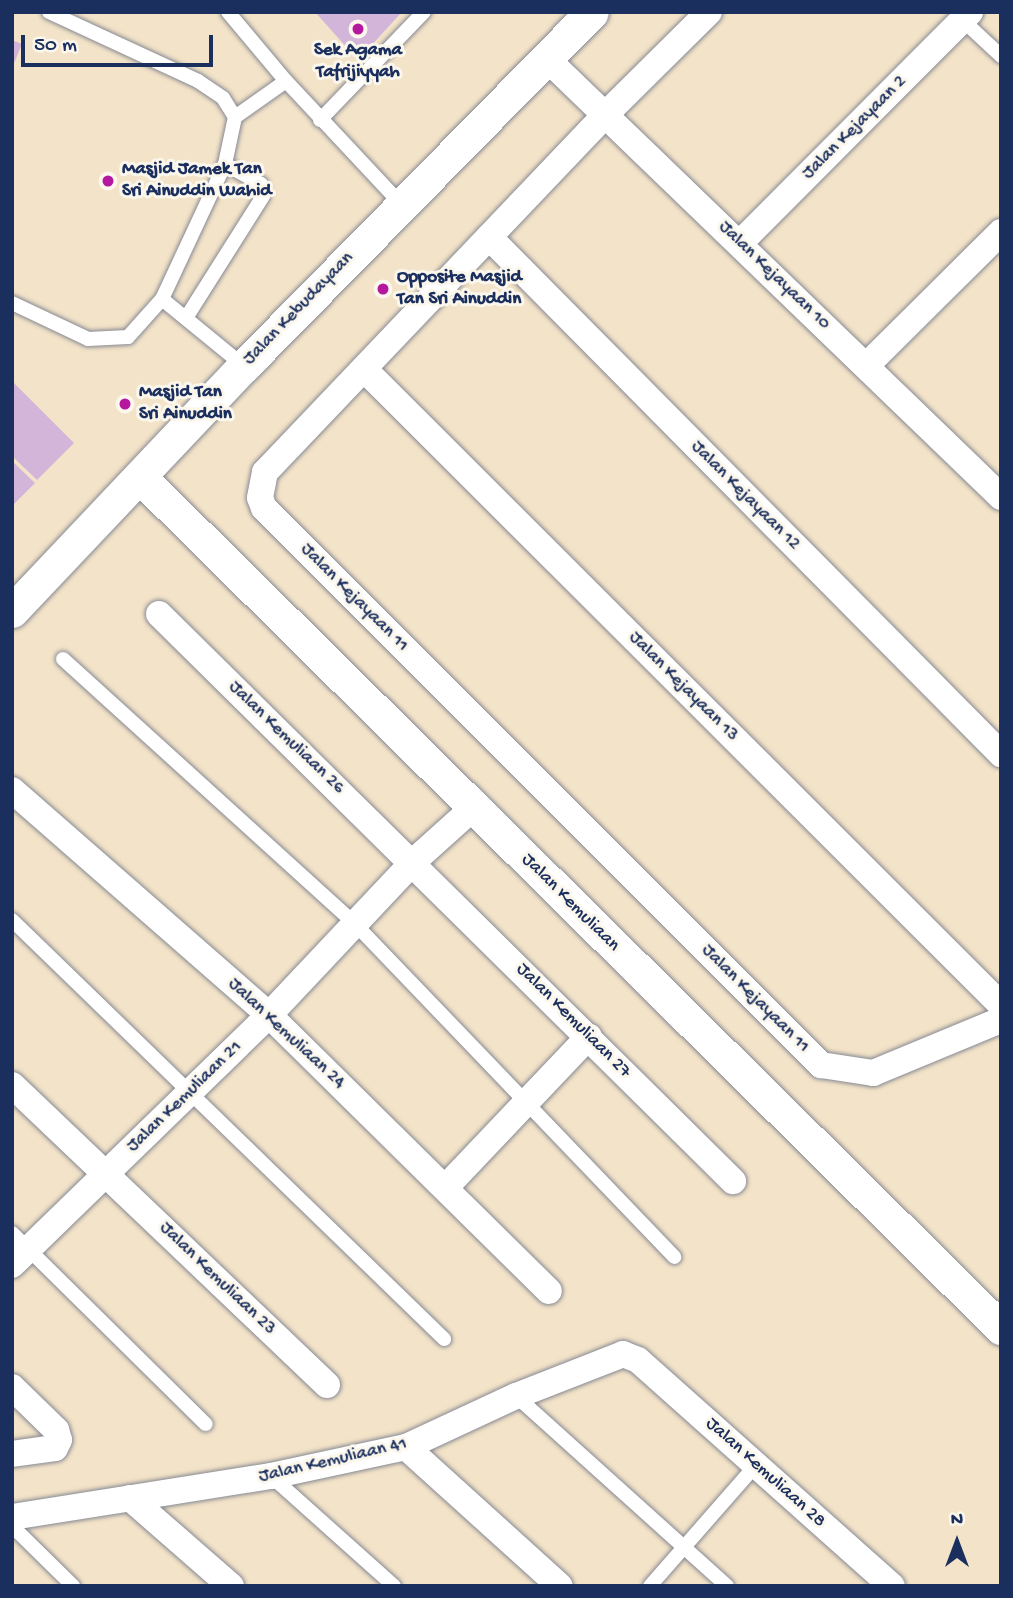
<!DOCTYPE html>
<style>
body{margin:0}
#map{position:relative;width:1013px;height:1598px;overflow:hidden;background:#f3e3c8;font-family:"Gochi Hand",sans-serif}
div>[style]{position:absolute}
.building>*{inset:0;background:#d4b5da}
.roads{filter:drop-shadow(0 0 2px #878993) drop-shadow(0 0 2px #878993)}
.service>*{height:14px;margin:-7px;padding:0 7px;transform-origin:7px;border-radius:7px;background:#fff}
.minor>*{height:26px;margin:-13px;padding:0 13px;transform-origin:13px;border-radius:13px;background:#fff}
.tertiary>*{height:33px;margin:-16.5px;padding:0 16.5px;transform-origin:16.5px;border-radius:16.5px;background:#fff}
.dots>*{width:19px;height:19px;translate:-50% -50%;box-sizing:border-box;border:4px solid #fbf7ec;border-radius:50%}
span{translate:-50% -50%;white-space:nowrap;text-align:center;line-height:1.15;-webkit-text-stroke:6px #fbf7ec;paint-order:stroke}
.poi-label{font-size:19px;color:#1b2f5e;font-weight:700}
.left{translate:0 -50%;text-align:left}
.street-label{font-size:19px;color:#1b2f5e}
.frame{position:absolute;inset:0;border:14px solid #1b2f5e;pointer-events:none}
.north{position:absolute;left:922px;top:1507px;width:70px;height:70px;-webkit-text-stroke:5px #fbf7ec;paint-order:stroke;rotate:0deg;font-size:19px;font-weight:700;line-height:28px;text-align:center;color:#1b2f5e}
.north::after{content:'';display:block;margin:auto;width:24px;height:32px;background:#1b2f5e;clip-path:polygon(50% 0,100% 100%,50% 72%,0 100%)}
.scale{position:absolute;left:21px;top:35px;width:192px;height:32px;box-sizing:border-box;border:4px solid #1b2f5e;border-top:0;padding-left:9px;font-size:21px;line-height:24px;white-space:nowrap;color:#1b2f5e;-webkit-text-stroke:5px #fbf7ec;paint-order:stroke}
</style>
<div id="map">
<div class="building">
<i style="clip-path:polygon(315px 12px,402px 12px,358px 60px)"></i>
<i style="clip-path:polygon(12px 40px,22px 44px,12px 68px)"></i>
<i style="clip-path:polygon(12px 381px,74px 443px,37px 480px,12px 456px)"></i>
<i style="clip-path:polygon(12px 461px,35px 483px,12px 506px)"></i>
</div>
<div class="roads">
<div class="service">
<i style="left:49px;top:12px;width:164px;rotate:24.8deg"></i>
<i style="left:198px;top:81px;width:30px;rotate:34deg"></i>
<i style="left:223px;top:98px;width:22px;rotate:58deg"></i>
<i style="left:235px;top:117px;width:48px;rotate:102deg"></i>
<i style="left:225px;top:164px;width:149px;rotate:115deg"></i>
<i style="left:228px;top:12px;width:90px;rotate:50deg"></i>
<i style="left:958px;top:16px;width:59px;rotate:42.9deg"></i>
<i style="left:235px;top:117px;width:62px;rotate:-35.2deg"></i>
<i style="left:286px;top:81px;width:168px;rotate:46.9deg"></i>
<i style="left:320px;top:120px;width:150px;rotate:-46.1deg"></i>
<i style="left:12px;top:303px;width:84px;rotate:25.3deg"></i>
<i style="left:88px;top:339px;width:40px;rotate:-2.9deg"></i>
<i style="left:128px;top:337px;width:51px;rotate:-48.2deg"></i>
<i style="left:162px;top:299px;width:106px;rotate:39.3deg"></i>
<i style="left:186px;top:318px;width:144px;rotate:-57.7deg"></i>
<i style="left:263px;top:196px;width:12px;rotate:-99deg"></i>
<i style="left:261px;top:184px;width:41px;rotate:-150.9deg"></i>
<i style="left:63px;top:659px;width:396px;rotate:42.2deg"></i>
<i style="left:356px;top:925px;width:460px;rotate:46.2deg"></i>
<i style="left:12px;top:920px;width:602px;rotate:44.12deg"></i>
<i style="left:12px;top:1233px;width:272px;rotate:44.6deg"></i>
<i style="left:516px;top:1396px;width:284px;rotate:42deg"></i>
<i style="left:271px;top:1476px;width:165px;rotate:41.8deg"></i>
<i style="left:12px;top:1526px;width:86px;rotate:44.5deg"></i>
<i style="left:650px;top:1586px;width:161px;rotate:-48.8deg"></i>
</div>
<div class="minor">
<i style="left:709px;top:12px;width:144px;rotate:135.3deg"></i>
<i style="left:607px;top:113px;width:496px;rotate:133.6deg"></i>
<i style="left:265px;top:472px;width:26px;rotate:101deg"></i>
<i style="left:260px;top:498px;width:11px;rotate:68deg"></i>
<i style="left:264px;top:508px;width:788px;rotate:45deg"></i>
<i style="left:821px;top:1065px;width:53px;rotate:8.7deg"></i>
<i style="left:873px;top:1073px;width:139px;rotate:-22.5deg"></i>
<i style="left:546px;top:58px;width:632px;rotate:43.97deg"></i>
<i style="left:489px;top:237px;width:728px;rotate:45.28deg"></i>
<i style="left:740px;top:243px;width:326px;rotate:-45.1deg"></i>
<i style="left:866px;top:366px;width:190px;rotate:-44.8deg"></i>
<i style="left:364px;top:369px;width:900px;rotate:44.95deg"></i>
<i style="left:159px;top:614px;width:807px;rotate:44.65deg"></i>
<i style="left:12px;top:790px;width:342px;rotate:41.2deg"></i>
<i style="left:269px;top:1015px;width:393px;rotate:44.6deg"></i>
<i style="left:12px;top:1085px;width:435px;rotate:43.6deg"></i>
<i style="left:445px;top:1188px;width:209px;rotate:-46.5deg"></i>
<i style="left:12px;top:1265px;width:359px;rotate:-44.2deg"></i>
<i style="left:269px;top:1015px;width:210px;rotate:-46.7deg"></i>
<i style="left:413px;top:862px;width:81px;rotate:-42deg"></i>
<i style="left:12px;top:1387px;width:62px;rotate:44.3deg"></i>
<i style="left:56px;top:1430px;width:10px;rotate:73deg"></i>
<i style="left:59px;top:1440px;width:9px;rotate:117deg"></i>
<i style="left:55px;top:1448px;width:43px;rotate:172.1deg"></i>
<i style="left:406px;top:1447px;width:207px;rotate:42.1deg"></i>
<i style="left:130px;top:1498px;width:134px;rotate:41.1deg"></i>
<i style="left:12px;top:1517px;width:262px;rotate:-9deg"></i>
<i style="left:271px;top:1476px;width:138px;rotate:-12.1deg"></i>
<i style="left:406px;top:1447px;width:121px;rotate:-24.9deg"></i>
<i style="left:516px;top:1396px;width:115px;rotate:-21.4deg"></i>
<i style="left:623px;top:1354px;width:16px;rotate:22deg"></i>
<i style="left:638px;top:1360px;width:340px;rotate:41.7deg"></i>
</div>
<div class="tertiary">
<i style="left:140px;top:477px;width:1211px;rotate:44.67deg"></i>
<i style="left:12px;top:611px;width:337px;rotate:-46.6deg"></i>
<i style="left:244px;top:366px;width:496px;rotate:-45.5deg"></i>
</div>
</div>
<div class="dots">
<i style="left:358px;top:29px;background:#b5179e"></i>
<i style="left:108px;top:181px;background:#b5179e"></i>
<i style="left:383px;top:289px;background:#b5179e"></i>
<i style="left:125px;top:404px;background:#b5179e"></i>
</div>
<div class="poi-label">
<span style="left:358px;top:62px">Sek Agama<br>Tafrijiyyah</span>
<span class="left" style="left:122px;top:181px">Masjid Jamek Tan<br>Sri Ainuddin Wahid</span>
<span class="left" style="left:397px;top:289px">Opposite Masjid<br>Tan Sri Ainuddin</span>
<span class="left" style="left:139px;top:404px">Masjid Tan<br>Sri Ainuddin</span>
</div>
<div class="street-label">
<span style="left:855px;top:128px;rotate:-45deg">Jalan Kejayaan 2</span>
<span style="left:774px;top:276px;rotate:44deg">Jalan Kejayaan 10</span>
<span style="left:299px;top:309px;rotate:-46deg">Jalan Kebudayaan</span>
<span style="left:745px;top:496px;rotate:45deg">Jalan Kejayaan 12</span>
<span style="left:354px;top:598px;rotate:45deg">Jalan Kejayaan 11</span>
<span style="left:683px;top:687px;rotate:45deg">Jalan Kejayaan 13</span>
<span style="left:286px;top:738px;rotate:44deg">Jalan Kemuliaan 26</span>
<span style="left:570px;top:903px;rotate:45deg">Jalan Kemuliaan</span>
<span style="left:755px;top:999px;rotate:45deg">Jalan Kejayaan 11</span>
<span style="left:573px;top:1021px;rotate:45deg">Jalan Kemuliaan 27</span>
<span style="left:286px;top:1034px;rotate:43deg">Jalan Kemuliaan 24</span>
<span style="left:185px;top:1097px;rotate:-44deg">Jalan Kemuliaan 21</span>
<span style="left:217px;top:1279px;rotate:44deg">Jalan Kemuliaan 23</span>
<span style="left:333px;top:1461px;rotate:-13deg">Jalan Kemuliaan 41</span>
<span style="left:765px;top:1473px;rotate:42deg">Jalan Kemuliaan 28</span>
</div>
<div class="frame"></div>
<div class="north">N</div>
<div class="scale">50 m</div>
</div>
